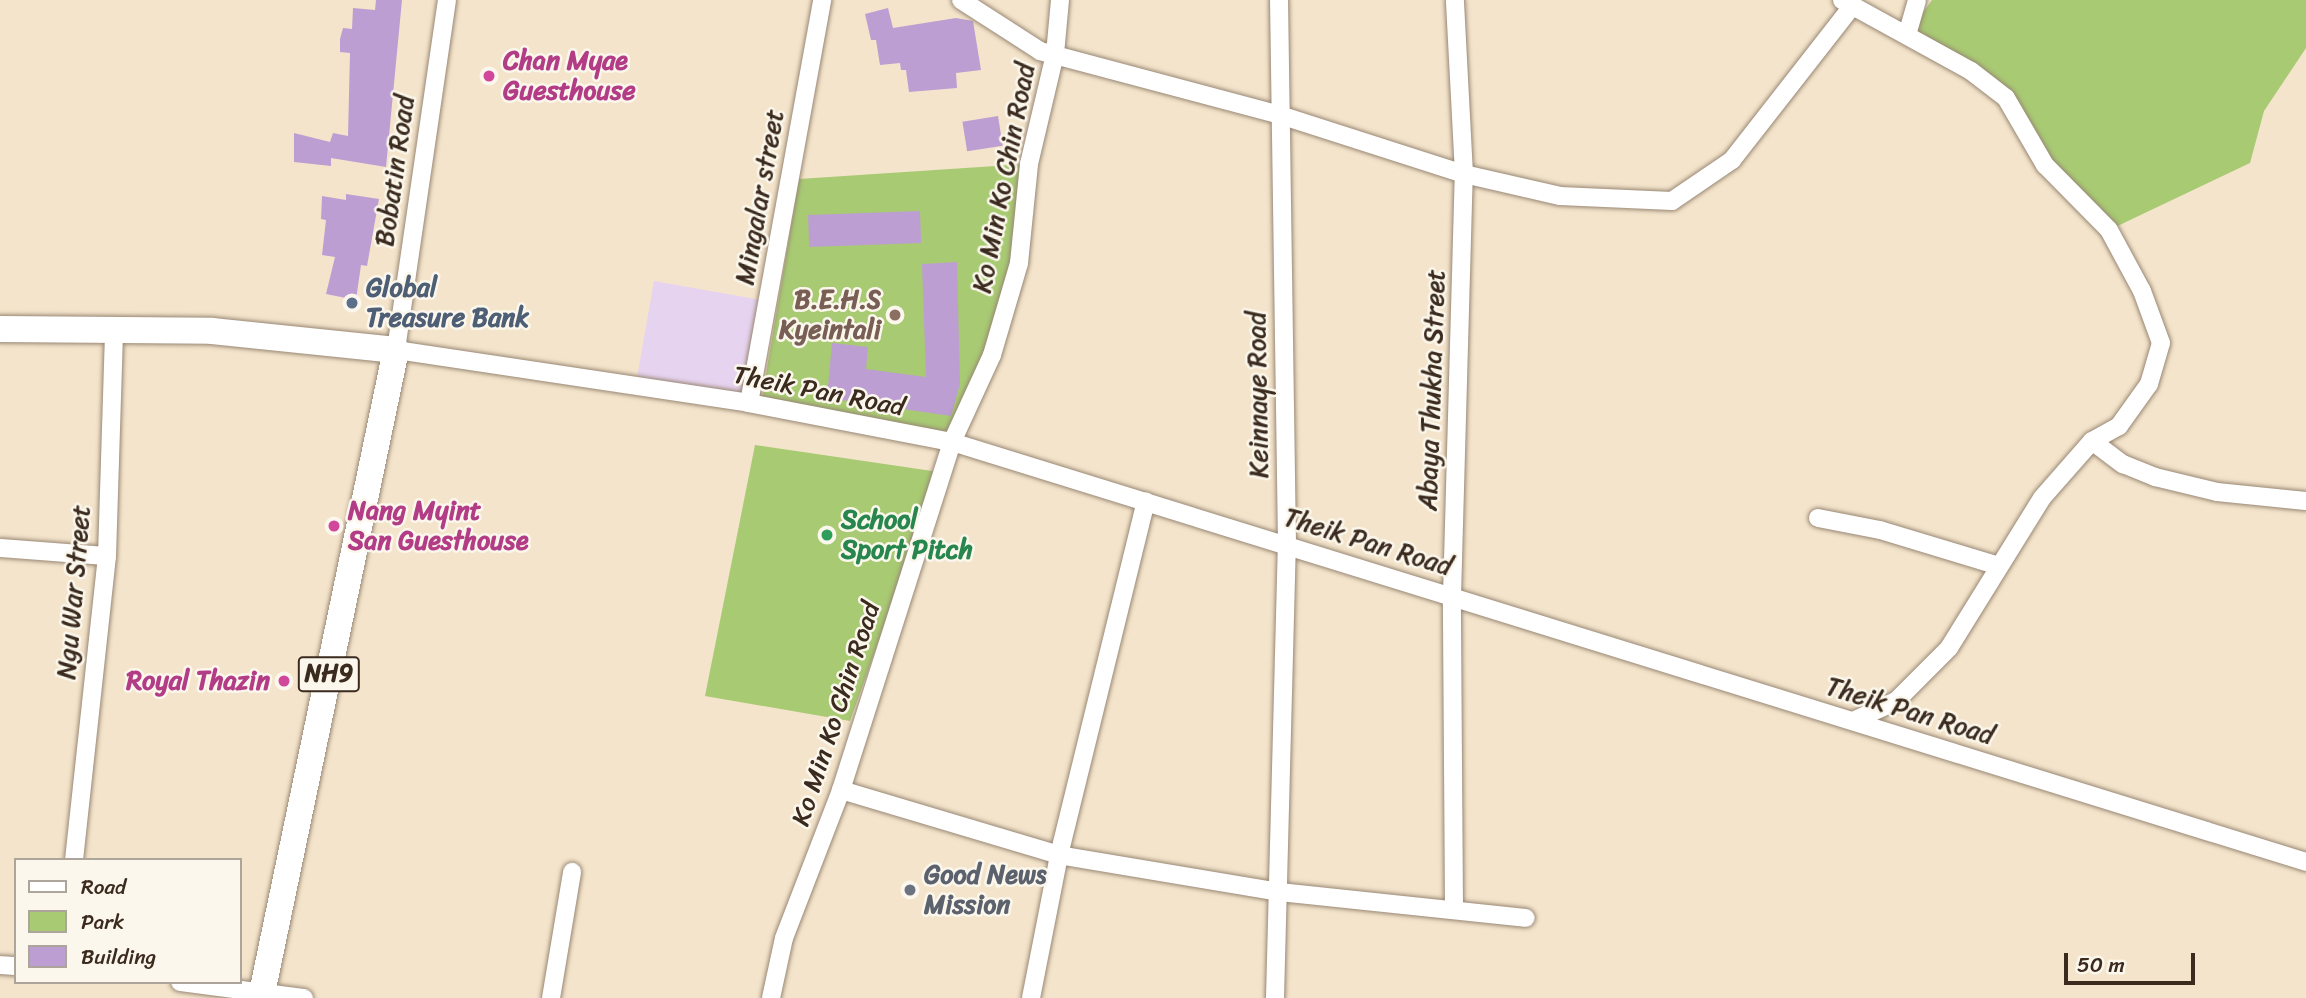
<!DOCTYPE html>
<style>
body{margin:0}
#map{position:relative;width:2306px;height:998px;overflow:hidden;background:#f4e4cb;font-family:Sriracha,sans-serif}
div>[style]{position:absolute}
.built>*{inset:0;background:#e6d3f0;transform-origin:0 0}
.green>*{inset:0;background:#a8ca73}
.building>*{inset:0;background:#bc9ed3;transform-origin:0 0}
.roads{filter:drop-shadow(0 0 2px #988774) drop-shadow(0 0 2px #988774)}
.minor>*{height:18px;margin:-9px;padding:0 9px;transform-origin:9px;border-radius:9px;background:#fff}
.highway>*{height:26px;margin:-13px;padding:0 13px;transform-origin:13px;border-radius:13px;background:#fff}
.dots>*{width:19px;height:19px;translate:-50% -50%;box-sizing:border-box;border:4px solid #fbf7ec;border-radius:50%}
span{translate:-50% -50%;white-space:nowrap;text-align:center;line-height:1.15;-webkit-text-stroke:5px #fbf7ec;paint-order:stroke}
.shield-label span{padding:2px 5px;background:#fbf7ec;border:2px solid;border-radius:5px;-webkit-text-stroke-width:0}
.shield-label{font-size:24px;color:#3b2a1e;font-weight:700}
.hotel-label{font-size:26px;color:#b23c85;font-weight:700}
.left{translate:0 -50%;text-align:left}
.right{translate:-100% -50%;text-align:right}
.street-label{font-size:26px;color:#3b2a1e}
.service-label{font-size:26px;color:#4e5e75;font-weight:700}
.education-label{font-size:26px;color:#785e54;font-weight:700}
.leisure-label{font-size:26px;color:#27864d;font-weight:700}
.worship-label{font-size:26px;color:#5b616d;font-weight:700}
.legend{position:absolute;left:14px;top:858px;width:228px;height:126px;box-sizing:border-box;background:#fbf7ec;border:2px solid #aea59a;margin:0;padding:9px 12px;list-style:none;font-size:21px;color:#3b2a1e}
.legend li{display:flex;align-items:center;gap:14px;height:35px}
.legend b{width:35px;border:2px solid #aea59a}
.scale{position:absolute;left:2064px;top:953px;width:131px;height:32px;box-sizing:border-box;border:4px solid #3b2a1e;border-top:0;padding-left:9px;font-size:21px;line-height:24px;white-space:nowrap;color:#3b2a1e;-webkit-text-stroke:5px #fbf7ec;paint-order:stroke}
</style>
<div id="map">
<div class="built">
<i style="left:654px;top:281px;width:106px;height:105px;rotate:10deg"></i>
</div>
<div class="green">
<i style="clip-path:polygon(1932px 0,2306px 0,2306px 48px,2264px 111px,2250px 163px,2109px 230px,2045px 165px,2005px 98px,1907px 35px)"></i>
<i style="clip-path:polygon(1025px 164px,1019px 263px,963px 436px,761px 404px,799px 179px)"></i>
<i style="clip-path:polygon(755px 445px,939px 472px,850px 721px,705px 696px)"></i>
</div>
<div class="building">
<i style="clip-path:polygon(376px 0,402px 0,386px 167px,331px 158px,331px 166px,294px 162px,294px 133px,330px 142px,333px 133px,348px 136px,350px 53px,340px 52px,340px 39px,343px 28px,352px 29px,353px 8px,375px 10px)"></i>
<i style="clip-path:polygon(888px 8px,893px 28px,956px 18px,973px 21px,981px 70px,956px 73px,957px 88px,909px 92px,906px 70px,901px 70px,900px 63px,880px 65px,876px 40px,871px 40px,865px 14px)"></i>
<i style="left:998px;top:116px;width:30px;height:36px;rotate:81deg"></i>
<i style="clip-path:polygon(346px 194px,379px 199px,367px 266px,361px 265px,356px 300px,326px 294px,335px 257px,322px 255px,326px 220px,321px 219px,322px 196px,346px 200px)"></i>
<i style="left:920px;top:211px;width:32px;height:112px;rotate:88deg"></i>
<i style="clip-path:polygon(957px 262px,960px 384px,951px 416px,827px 398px,832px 343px,868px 347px,866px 369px,926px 377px,922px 264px)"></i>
</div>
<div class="roads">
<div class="minor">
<i style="left:447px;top:0;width:354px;rotate:98.3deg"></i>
<i style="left:396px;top:350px;width:357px;rotate:8.5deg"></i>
<i style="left:749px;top:403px;width:207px;rotate:10.9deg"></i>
<i style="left:952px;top:442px;width:1418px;rotate:17.23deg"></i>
<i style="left:961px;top:0;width:94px;rotate:32.8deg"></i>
<i style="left:1040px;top:51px;width:248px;rotate:14.9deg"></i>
<i style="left:1280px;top:115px;width:193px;rotate:17.8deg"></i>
<i style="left:1464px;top:174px;width:98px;rotate:12.9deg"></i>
<i style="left:1560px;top:196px;width:112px;rotate:2.6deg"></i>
<i style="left:1672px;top:201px;width:73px;rotate:-34.3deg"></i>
<i style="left:1732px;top:160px;width:197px;rotate:-52deg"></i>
<i style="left:1842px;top:0;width:147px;rotate:28.8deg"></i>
<i style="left:1971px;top:71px;width:44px;rotate:37.6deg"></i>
<i style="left:2006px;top:98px;width:78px;rotate:59.8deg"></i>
<i style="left:2045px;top:165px;width:91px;rotate:45.4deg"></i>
<i style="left:2109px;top:230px;width:69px;rotate:61.6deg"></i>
<i style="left:2142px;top:291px;width:55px;rotate:69.9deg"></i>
<i style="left:2161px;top:343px;width:43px;rotate:106.3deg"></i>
<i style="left:2149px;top:384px;width:52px;rotate:125.5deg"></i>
<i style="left:2119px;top:426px;width:31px;rotate:151deg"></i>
<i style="left:2092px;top:441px;width:76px;rotate:131.3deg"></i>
<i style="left:2042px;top:498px;width:176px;rotate:121.8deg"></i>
<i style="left:1949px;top:648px;width:75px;rotate:135deg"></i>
<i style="left:1896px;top:701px;width:47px;rotate:155.1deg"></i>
<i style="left:1907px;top:35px;width:36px;rotate:-74deg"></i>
<i style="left:749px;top:403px;width:410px;rotate:-79.7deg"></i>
<i style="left:2092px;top:441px;width:39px;rotate:37deg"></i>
<i style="left:2123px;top:464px;width:35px;rotate:22deg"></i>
<i style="left:2155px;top:477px;width:64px;rotate:13.6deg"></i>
<i style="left:2217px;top:492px;width:89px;rotate:5.8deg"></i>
<i style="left:1818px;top:518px;width:63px;rotate:11deg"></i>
<i style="left:1880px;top:530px;width:124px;rotate:16.8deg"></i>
<i style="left:0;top:548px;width:107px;rotate:4.3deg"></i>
<i style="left:841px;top:790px;width:227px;rotate:16.6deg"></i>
<i style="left:1059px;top:855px;width:223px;rotate:9.5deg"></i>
<i style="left:1279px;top:892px;width:248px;rotate:6deg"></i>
<i style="left:74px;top:860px;width:306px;rotate:-83.8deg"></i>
<i style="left:107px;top:556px;width:229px;rotate:-88.2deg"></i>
<i style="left:1454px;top:907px;width:311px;rotate:-90.4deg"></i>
<i style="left:1452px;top:596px;width:422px;rotate:-88.4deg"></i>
<i style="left:1464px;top:174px;width:174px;rotate:-93deg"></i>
<i style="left:0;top:965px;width:16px;rotate:4deg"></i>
<i style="left:180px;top:982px;width:125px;rotate:7.4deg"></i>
<i style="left:551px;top:998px;width:128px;rotate:-80.5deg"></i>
<i style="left:771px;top:998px;width:61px;rotate:-77.8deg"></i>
<i style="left:784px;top:938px;width:159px;rotate:-68.9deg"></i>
<i style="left:841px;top:790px;width:365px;rotate:-72.3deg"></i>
<i style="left:952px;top:442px;width:96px;rotate:-65.3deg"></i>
<i style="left:992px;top:355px;width:96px;rotate:-73.6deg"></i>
<i style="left:1019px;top:263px;width:100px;rotate:-84.2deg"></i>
<i style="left:1029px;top:164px;width:113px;rotate:-76.7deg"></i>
<i style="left:1055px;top:54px;width:54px;rotate:-84.7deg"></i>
<i style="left:1031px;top:998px;width:146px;rotate:-78.9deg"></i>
<i style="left:1059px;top:855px;width:364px;rotate:-76.2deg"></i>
<i style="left:1275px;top:998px;width:454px;rotate:-88.5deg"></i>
<i style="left:1287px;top:544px;width:544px;rotate:-90.84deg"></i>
</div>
<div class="highway">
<i style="left:0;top:329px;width:212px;rotate:0.5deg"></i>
<i style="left:212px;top:331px;width:185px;rotate:5.9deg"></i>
<i style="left:396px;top:350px;width:662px;rotate:101.77deg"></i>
</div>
</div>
<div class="dots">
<i style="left:489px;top:76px;background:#d1479c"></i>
<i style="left:352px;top:303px;background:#5c6f8a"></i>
<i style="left:895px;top:315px;background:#8d6e63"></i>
<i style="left:334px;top:526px;background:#d1479c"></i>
<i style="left:827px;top:535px;background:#2e9e5b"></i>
<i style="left:284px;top:681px;background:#d1479c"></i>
<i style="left:910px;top:890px;background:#6b7280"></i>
</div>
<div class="shield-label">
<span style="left:329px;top:674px">NH9</span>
</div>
<div class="hotel-label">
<span class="left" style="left:503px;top:76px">Chan Myae<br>Guesthouse</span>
<span class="left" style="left:348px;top:526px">Nang Myint<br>San Guesthouse</span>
<span class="right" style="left:270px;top:681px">Royal Thazin</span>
</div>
<div class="street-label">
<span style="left:395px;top:171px;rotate:-82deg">Bobatin Road</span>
<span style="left:1004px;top:178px;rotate:-79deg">Ko Min Ko Chin Road</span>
<span style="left:760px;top:197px;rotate:-80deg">Mingalar street</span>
<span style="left:1432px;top:390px;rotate:-88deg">Abaya Thukha Street</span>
<span style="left:819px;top:391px;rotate:11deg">Theik Pan Road</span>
<span style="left:1258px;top:395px;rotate:-91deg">Keinnaye Road</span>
<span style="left:1368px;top:542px;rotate:17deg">Theik Pan Road</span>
<span style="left:74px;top:592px;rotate:-85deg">Ngu War Street</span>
<span style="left:1910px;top:711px;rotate:17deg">Theik Pan Road</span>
<span style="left:836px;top:714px;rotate:-72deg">Ko Min Ko Chin Road</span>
</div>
<div class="service-label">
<span class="left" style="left:366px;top:303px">Global<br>Treasure Bank</span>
</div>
<div class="education-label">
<span class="right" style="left:881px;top:315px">B.E.H.S<br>Kyeintali</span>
</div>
<div class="leisure-label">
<span class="left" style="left:841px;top:535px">School<br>Sport Pitch</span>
</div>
<div class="worship-label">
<span class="left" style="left:924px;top:890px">Good News<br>Mission</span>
</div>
<ul class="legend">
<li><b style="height:9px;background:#fff"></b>Road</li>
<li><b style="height:19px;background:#a8ca73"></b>Park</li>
<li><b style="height:19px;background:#bc9ed3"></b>Building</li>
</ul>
<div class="scale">50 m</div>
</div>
